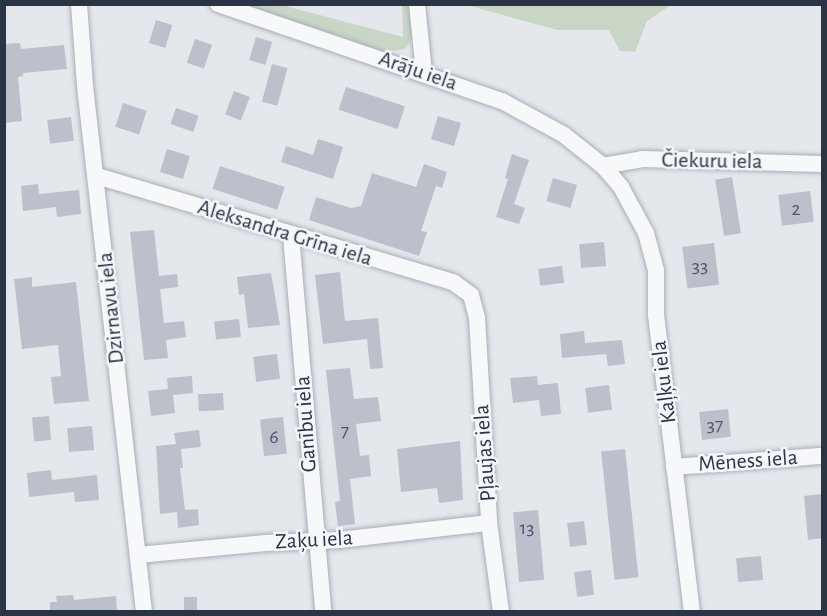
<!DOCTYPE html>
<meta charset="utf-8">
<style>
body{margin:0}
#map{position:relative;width:827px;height:616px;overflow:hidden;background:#e4e7ec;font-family:"Alegreya Sans",sans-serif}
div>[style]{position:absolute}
.green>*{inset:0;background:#c9d6c5}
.building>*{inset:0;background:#bbc0ca;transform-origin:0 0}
.roads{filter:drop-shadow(0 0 2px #a9aeb7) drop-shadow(0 0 2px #a9aeb7)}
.minor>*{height:16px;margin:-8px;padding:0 8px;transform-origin:8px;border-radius:8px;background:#f7f8fa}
span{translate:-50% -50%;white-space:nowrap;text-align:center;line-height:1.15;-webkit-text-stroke:5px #f4f6f9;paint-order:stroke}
.number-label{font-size:20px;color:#4f5766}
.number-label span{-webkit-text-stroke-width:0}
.street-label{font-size:22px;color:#2b3445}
.frame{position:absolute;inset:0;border:6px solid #2b3445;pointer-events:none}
</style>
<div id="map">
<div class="green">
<i style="clip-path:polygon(238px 5px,282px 5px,403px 37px,402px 5px,412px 5px,412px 38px,405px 49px,384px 52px)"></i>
<i style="clip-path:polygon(467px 5px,671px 5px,647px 21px,635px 52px,620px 51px,609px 30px,557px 30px)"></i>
</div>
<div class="building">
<i style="left:156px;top:20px;width:17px;height:24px;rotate:17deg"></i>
<i style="left:256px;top:37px;width:17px;height:24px;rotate:17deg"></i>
<i style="left:195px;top:39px;width:18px;height:25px;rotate:19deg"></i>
<i style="clip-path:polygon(20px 43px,21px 49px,64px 45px,67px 69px,23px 73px,23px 76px,18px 77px,22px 121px,5px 123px,4px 44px)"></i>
<i style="left:272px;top:64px;width:16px;height:39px;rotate:15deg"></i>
<i style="left:346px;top:87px;width:62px;height:24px;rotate:18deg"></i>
<i style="left:234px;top:91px;width:17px;height:25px;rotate:21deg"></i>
<i style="left:123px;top:103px;width:25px;height:25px;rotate:18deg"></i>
<i style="left:176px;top:108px;width:24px;height:17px;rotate:19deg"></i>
<i style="left:438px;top:116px;width:24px;height:24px;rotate:17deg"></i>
<i style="left:71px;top:117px;width:24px;height:24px;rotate:83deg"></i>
<i style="clip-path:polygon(318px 139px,343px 147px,333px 179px,281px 162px,286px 146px,313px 155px)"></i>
<i style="left:167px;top:149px;width:24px;height:24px;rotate:17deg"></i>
<i style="clip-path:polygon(512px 154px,529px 160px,514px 204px,525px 208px,519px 224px,496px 217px,508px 179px,505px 178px)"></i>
<i style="clip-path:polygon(424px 164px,447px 172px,442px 188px,436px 186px,421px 231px,427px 232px,419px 256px,309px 220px,316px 197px,351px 208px,361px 206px,372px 173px,416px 187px)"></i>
<i style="left:220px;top:166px;width:68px;height:24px;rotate:18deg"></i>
<i style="left:732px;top:177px;width:57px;height:17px;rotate:81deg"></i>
<i style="left:553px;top:178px;width:25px;height:24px;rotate:16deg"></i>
<i style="clip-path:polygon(38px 184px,39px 194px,79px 190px,81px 214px,57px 217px,56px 207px,23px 211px,21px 186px)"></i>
<i style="left:810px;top:191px;width:31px;height:32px;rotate:83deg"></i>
<i style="clip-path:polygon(154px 230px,159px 276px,177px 274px,178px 287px,160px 289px,164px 323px,184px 321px,186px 337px,166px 340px,168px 358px,144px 360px,130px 232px)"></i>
<i style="left:604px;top:242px;width:24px;height:25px;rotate:85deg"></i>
<i style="left:714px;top:243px;width:42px;height:32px;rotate:83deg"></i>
<i style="left:562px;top:266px;width:17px;height:24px;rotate:83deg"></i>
<i style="clip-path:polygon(340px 272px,345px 321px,378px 318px,383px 368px,370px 369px,367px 339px,323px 344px,315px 275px)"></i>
<i style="clip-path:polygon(271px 273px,280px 325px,248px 328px,244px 294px,239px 295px,237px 277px)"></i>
<i style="clip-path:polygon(32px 277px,32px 287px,76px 282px,89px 401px,54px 404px,51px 377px,61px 376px,58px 345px,22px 349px,14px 279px)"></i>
<i style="left:239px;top:319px;width:18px;height:25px;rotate:84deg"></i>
<i style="clip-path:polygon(584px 331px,585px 343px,622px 340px,625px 364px,608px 366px,606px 354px,562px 358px,560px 334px)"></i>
<i style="left:277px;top:354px;width:25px;height:24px;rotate:83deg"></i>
<i style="clip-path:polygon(350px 368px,354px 399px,378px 397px,381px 421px,356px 424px,360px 456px,369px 455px,371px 476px,350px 479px,355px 524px,338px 526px,335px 502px,340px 501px,326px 370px)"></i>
<i style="clip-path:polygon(192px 376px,193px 393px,173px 395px,175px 413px,151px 416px,148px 391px,168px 389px,167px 378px)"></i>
<i style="clip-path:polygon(537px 376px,538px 385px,558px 383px,561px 414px,541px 416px,539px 400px,513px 403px,510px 378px)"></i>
<i style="left:609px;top:385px;width:25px;height:24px;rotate:83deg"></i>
<i style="left:223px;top:393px;width:17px;height:25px;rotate:87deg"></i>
<i style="left:728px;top:409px;width:28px;height:29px;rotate:84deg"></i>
<i style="left:49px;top:416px;width:24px;height:17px;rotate:85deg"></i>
<i style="left:283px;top:417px;width:37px;height:23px;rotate:84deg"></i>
<i style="left:92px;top:426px;width:24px;height:25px;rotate:85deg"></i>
<i style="clip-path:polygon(199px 430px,201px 447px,181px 449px,183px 468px,180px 468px,185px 510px,198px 509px,199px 525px,178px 528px,177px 512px,160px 514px,156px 446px,176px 444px,174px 433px)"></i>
<i style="clip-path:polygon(460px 441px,463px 500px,439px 503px,437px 488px,401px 492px,397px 449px)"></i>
<i style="left:625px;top:449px;width:129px;height:24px;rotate:84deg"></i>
<i style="clip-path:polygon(51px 470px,52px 480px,97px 475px,99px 500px,75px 502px,74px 492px,29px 497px,27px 473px)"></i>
<i style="clip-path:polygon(822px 494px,822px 538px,808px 540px,804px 496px)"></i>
<i style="left:538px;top:510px;width:70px;height:25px;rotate:85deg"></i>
<i style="left:584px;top:521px;width:24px;height:17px;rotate:83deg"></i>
<i style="left:761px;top:556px;width:24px;height:25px;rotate:85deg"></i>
<i style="left:591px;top:570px;width:25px;height:17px;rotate:83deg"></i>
<i style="clip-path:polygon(73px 595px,74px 600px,116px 596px,117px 612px,50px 612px,50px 602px,57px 602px,56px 596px)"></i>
<i style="left:184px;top:597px;width:13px;height:15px"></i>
</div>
<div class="roads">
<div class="minor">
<i style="left:79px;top:4px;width:82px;rotate:85.8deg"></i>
<i style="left:85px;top:86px;width:529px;rotate:83.6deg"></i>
<i style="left:218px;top:4px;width:300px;rotate:18.9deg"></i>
<i style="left:502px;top:101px;width:71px;rotate:28.7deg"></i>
<i style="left:564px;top:135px;width:50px;rotate:38.5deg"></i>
<i style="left:603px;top:166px;width:28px;rotate:49deg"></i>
<i style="left:621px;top:187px;width:52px;rotate:61.5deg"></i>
<i style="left:646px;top:233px;width:39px;rotate:75deg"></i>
<i style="left:656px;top:271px;width:44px;rotate:90deg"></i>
<i style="left:656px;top:315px;width:299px;rotate:83.1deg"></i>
<i style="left:417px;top:4px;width:69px;rotate:84.2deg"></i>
<i style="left:603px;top:166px;width:40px;rotate:-10deg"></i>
<i style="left:642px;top:159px;width:180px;rotate:1.6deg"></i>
<i style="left:97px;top:176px;width:371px;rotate:16.6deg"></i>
<i style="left:453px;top:282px;width:22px;rotate:36deg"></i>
<i style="left:471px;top:295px;width:24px;rotate:75deg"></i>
<i style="left:477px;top:318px;width:205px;rotate:86.6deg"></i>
<i style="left:489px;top:523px;width:90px;rotate:82.3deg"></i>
<i style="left:291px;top:235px;width:378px;rotate:85.1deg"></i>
<i style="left:674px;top:467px;width:148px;rotate:-4.3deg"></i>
<i style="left:138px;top:555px;width:128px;rotate:-5.4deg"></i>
<i style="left:265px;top:543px;width:74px;rotate:-2.3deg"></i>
<i style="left:339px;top:540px;width:151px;rotate:-6.5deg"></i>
</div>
</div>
<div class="number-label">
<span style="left:796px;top:209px">2</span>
<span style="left:700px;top:266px">33</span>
<span style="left:715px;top:425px">37</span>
<span style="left:345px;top:431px">7</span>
<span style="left:274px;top:437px">6</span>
<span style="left:527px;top:528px">13</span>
</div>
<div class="street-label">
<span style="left:418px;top:71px;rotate:19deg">Arāju iela</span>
<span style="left:712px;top:161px;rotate:1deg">Čiekuru iela</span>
<span style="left:285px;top:233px;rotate:17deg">Aleksandra Grīna iela</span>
<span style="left:111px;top:308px;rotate:-96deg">Dzirnavu iela</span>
<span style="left:664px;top:382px;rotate:-97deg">Kaļķu iela</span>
<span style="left:306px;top:424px;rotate:-94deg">Ganību iela</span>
<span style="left:485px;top:453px;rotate:-94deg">Pļaujas iela</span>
<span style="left:748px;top:461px;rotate:-4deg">Mēness iela</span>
<span style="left:314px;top:540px;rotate:-3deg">Zaķu iela</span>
</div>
<div class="frame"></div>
</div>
